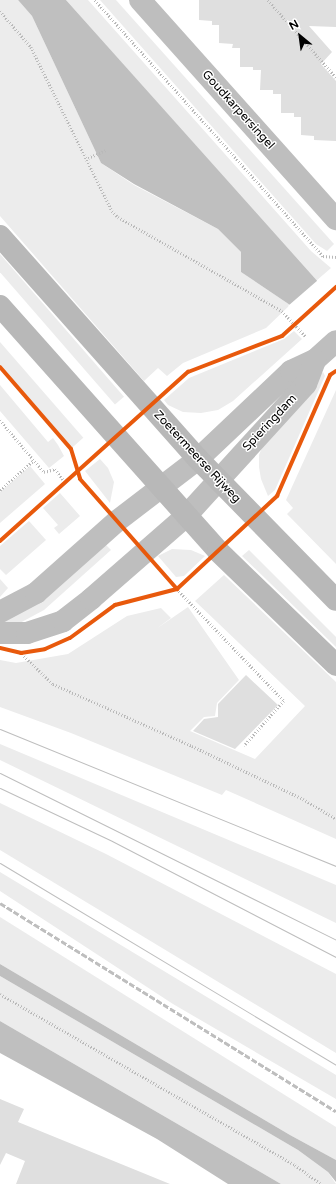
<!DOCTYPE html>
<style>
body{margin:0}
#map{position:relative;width:336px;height:1184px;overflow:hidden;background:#fff;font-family:"Varela Round",sans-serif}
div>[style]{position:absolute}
.green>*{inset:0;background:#ececec;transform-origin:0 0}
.water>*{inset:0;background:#bfbfbf}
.pier>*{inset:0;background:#fff}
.building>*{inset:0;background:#dfdfdf}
.path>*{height:2.5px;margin-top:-1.25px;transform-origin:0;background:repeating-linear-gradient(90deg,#b9b9b9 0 1px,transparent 0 3px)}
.minor>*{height:22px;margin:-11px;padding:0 11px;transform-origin:11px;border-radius:11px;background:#bebebe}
.secondary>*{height:22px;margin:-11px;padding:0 11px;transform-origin:11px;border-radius:11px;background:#b8b8b8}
.tram>*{height:1px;margin:-0.5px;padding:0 0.5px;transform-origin:0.5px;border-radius:0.5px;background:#bebebe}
.rail>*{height:3px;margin-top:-1.5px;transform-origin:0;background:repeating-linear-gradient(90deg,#bebebe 0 6px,transparent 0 8px)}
.cycleway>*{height:4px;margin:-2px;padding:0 2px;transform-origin:2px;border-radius:2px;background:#e8590c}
span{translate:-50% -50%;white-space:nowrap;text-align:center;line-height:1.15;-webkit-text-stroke:3px #fff;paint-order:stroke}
.street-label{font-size:12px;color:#000}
.north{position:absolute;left:280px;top:16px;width:40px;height:40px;-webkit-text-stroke:3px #fff;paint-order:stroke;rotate:331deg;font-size:11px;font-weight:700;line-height:16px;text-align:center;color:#000}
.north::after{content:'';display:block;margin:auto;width:14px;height:18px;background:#000;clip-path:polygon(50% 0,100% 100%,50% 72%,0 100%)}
</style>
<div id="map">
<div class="green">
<i style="clip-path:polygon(0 0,18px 0,32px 16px,101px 163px,134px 185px,218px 229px,241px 252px,241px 272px,290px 305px,266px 328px,183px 363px,167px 376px,158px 368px,144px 381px,0 216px)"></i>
<i style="clip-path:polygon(66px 0,88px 0,311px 251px,331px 268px,316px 281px)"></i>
<i style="clip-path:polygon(100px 0,116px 0,334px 244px,327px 251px,316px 244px)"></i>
<i style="left:0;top:254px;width:189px;height:12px;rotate:49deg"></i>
<i style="clip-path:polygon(294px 331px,302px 339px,233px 401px,218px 410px,201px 413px,183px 412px,168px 405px,164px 400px,189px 378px,284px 339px)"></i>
<i style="left:0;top:342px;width:127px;height:15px;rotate:49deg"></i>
<i style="clip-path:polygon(323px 372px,325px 376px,275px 490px,268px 496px,261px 479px,259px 467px,259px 455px,263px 445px,277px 422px)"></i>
<i style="clip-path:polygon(0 385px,48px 442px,53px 438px,58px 445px,64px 456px,49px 468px,0 411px)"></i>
<i style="clip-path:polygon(336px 390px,336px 564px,287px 514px,293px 508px,286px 500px)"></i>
<i style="clip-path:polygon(100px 459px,108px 468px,114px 482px,110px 503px,85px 471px)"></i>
<i style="clip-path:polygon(30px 466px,45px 484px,0 523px,0 492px)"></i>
<i style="clip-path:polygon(60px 493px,80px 516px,59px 534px,54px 528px,58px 525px,43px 508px)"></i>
<i style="clip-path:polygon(29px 521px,46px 540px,6px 575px,0 569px,0 546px)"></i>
<i style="clip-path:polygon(103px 542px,111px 550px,44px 610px,18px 624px,5px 626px,3px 620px)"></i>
<i style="clip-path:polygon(172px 549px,191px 550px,205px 556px,184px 576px,176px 577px,158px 556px)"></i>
<i style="clip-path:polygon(249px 550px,336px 637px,336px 647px,242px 556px)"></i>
<i style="clip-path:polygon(224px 575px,336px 682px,336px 839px,226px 790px,222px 795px,71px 733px,0 707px,0 660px,16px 663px,68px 654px,127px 616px,161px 608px,171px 618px,156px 629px,188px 607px,239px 680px,217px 703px,215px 716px,204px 717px,190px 731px,255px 759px,305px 706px,195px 601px)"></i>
<i style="clip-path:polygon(0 579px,8px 588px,0 597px)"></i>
<i style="clip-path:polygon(0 744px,336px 885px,336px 923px,0 760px)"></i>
<i style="clip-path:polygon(0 803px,106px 854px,336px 974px,336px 1053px,0 850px)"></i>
<i style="clip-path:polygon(0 872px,336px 1075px,336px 1099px,173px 1004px,0 891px)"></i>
<i style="clip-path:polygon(0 917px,336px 1127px,336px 1160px,290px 1135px,0 964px)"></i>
<i style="clip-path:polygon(0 976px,298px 1150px,328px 1172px,336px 1184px,281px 1184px,0 1021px)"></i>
</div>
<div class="water">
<i style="clip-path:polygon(18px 0,66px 0,336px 302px,290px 305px,241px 272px,241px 252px,218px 229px,134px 184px,101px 163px,32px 16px)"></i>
<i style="clip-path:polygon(0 964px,290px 1135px,336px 1160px,336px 1182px,328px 1172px,298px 1150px,0 976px)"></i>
<i style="clip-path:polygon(0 1021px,281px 1184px,228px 1184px,157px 1139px,0 1053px)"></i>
</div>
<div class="pier">
<i style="clip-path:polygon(318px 280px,336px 299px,336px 353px,288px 306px)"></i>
</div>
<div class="building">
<i style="clip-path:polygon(199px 0,336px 0,336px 27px,309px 26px,332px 52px,321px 64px,336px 81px,336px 141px,314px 140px,314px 136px,301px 135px,301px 117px,294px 117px,294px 113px,281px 113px,281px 94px,273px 94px,273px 90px,260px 90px,261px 70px,253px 70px,253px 67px,240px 67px,240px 48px,232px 48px,233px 44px,219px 43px,219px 25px,212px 25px,212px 21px,199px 20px)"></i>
<i style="clip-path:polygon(246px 675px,278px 705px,235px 749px,193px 731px,204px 719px,218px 717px,218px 704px)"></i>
<i style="clip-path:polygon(0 1099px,24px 1109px,18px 1122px,170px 1184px,16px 1184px,25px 1161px,6px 1153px,0 1165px)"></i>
</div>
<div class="path">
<i style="left:95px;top:0;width:343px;rotate:48.3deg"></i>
<i style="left:323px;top:256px;width:13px;rotate:4deg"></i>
<i style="left:268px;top:0;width:103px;rotate:48.6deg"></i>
<i style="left:0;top:11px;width:48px;rotate:49.3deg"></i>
<i style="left:31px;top:47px;width:183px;rotate:63.7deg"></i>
<i style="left:112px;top:211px;width:8px;rotate:45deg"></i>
<i style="left:118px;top:217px;width:189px;rotate:29.8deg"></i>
<i style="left:282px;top:311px;width:35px;rotate:47deg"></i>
<i style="left:88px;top:158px;width:20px;rotate:-24deg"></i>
<i style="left:0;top:420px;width:68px;rotate:49.8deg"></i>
<i style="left:44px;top:472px;width:11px;rotate:-15deg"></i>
<i style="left:55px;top:469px;width:18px;rotate:52deg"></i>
<i style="left:0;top:490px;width:45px;rotate:-41.4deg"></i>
<i style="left:177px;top:589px;width:155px;rotate:46.3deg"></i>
<i style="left:284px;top:701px;width:60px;rotate:131.6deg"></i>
<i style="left:24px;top:656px;width:40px;rotate:44deg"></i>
<i style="left:53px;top:684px;width:152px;rotate:24deg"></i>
<i style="left:192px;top:746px;width:123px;rotate:25.5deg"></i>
<i style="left:303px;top:799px;width:39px;rotate:31deg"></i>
<i style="left:0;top:994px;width:341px;rotate:30.1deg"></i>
<i style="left:295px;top:1165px;width:32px;rotate:36deg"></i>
</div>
<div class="minor">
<i style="left:140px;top:0;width:294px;rotate:48.2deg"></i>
<i style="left:0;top:612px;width:41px;rotate:-27.8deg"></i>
<i style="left:36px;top:593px;width:108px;rotate:-41.6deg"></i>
<i style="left:117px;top:521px;width:102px;rotate:-37.4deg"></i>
<i style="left:198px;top:459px;width:128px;rotate:-43.4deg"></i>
<i style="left:291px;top:371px;width:26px;rotate:-25deg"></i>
<i style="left:315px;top:360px;width:28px;rotate:-42deg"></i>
<i style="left:0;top:633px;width:27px"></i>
<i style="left:27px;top:633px;width:38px;rotate:-18deg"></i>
<i style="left:63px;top:621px;width:36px;rotate:-38deg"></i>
<i style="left:91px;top:599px;width:126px;rotate:-41.1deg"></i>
<i style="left:186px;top:516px;width:178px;rotate:-47.7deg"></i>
<i style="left:306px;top:384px;width:26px;rotate:-69deg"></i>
</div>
<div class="secondary">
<i style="left:0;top:236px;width:298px;rotate:48.4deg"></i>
<i style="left:198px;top:459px;width:197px;rotate:45.6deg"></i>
<i style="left:0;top:306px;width:328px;rotate:48.3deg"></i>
<i style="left:218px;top:551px;width:164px;rotate:44deg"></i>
</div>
<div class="tram">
<i style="left:0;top:729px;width:363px;rotate:22.2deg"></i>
<i style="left:0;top:773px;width:375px;rotate:26.4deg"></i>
<i style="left:0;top:788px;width:124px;rotate:25.3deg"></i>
<i style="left:112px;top:841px;width:252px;rotate:27.4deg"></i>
<i style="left:0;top:863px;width:392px;rotate:31deg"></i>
</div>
<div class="rail">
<i style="left:0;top:903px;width:395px;rotate:31.8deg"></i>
</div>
<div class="cycleway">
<i style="left:0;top:367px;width:108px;rotate:49.1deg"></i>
<i style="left:71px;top:449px;width:31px;rotate:73deg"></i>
<i style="left:80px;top:479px;width:147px;rotate:48.6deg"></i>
<i style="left:0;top:541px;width:253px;rotate:-42deg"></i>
<i style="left:188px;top:372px;width:101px;rotate:-21deg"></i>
<i style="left:282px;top:336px;width:73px;rotate:-42.2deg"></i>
<i style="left:0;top:648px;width:22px;rotate:13deg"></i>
<i style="left:21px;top:653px;width:24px;rotate:-9deg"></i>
<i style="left:45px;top:649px;width:27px;rotate:-24deg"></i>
<i style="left:70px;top:638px;width:56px;rotate:-36.3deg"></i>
<i style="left:115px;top:605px;width:64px;rotate:-14.5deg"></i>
<i style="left:177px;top:589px;width:137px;rotate:-42.9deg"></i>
<i style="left:277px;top:496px;width:132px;rotate:-66.3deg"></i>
<i style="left:330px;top:375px;width:7px;rotate:-34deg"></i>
</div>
<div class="street-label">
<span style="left:238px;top:110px;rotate:48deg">Goudkarpersingel</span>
<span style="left:270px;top:423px;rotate:-47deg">Spieringdam</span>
<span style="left:197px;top:457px;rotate:47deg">Zoetermeerse Rijweg</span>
</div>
<div class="north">N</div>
</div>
